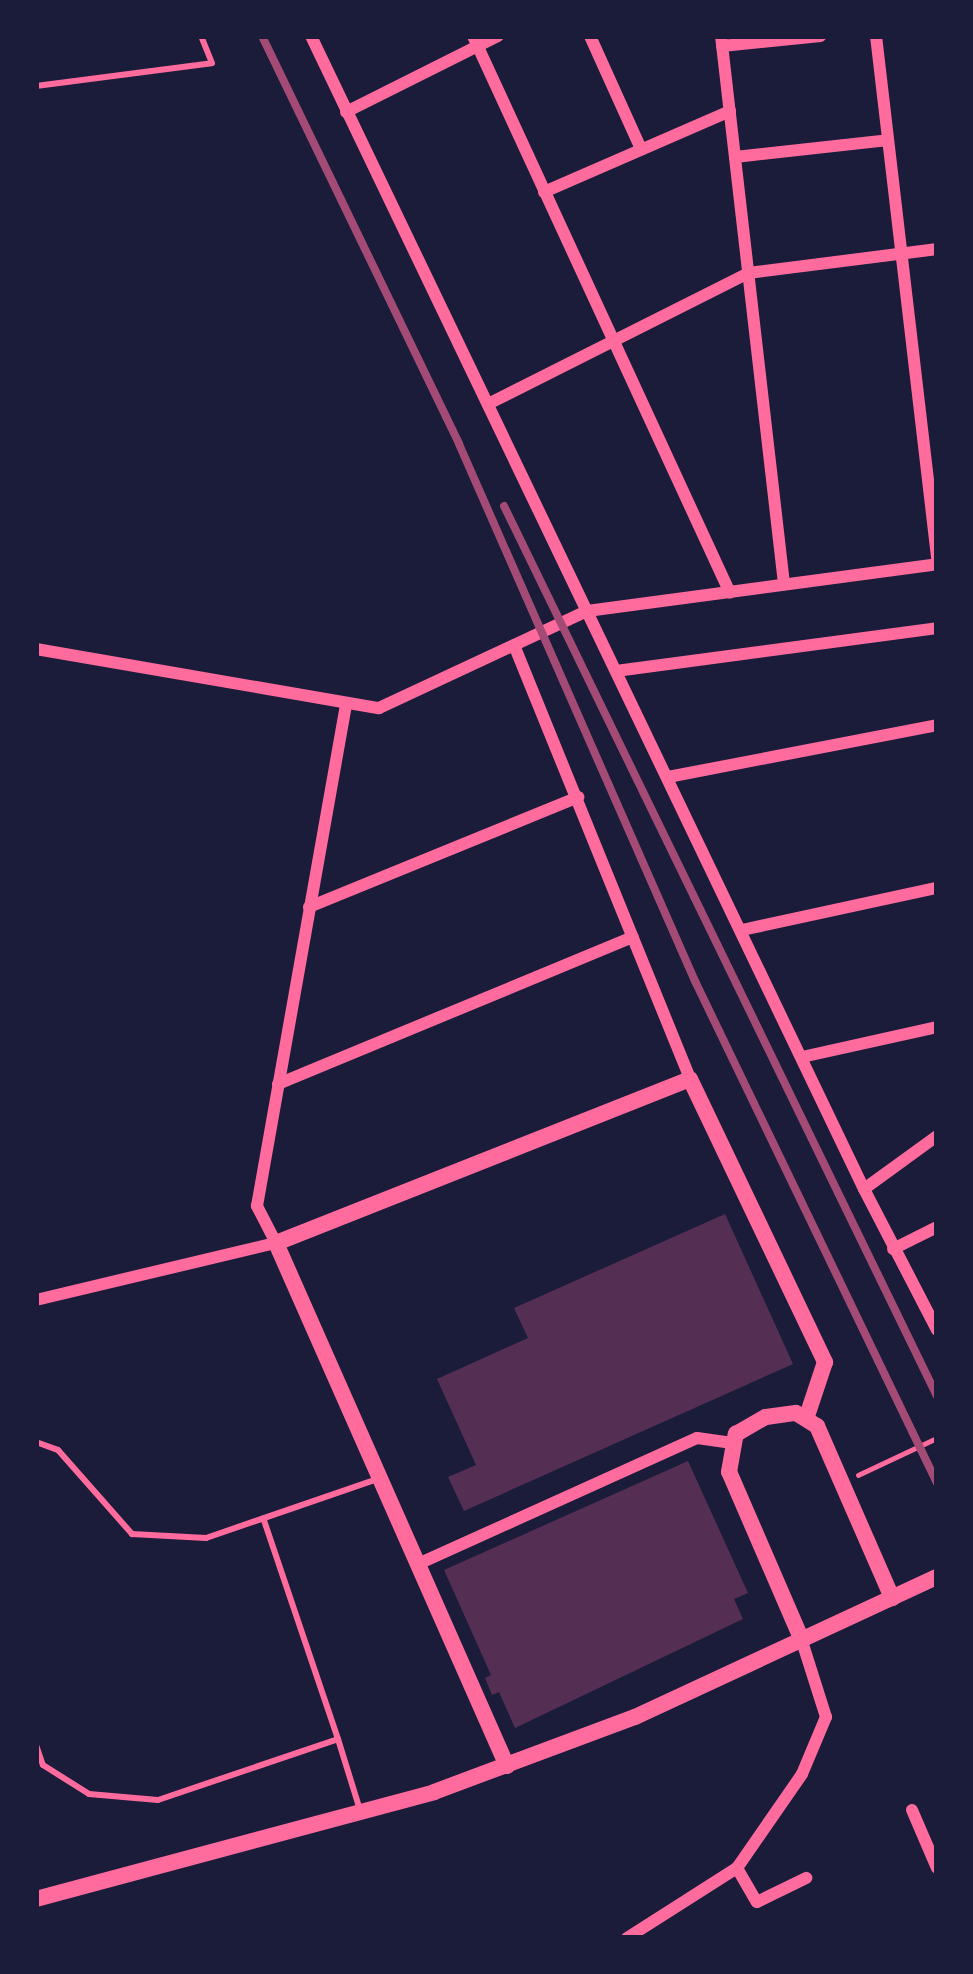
<!DOCTYPE html>
<style>
body{margin:0}
#map{position:relative;width:973px;height:1974px;overflow:hidden;background:#1b1b3a;font-family:Cabin,sans-serif}
div>[style]{position:absolute}
.building>*{inset:0;background:#542f53}
.path>*{height:4.5px;margin:-2.25px;padding:0 2.25px;transform-origin:2.25px;border-radius:2.25px;background:#ff6b9d}
.service>*{height:6px;margin:-3px;padding:0 3px;transform-origin:3px;border-radius:3px;background:#ff6b9d}
.minor>*{height:12px;margin:-6px;padding:0 6px;transform-origin:6px;border-radius:6px;background:#ff6b9d}
.tertiary>*{height:16px;margin:-8px;padding:0 8px;transform-origin:8px;border-radius:8px;background:#ff6b9d}
.rail>*{height:8px;margin:-4px;padding:0 4px;transform-origin:4px;border-radius:4px;background:#a44b75}
span{translate:-50% -50%;white-space:nowrap;text-align:center;line-height:1.15;-webkit-text-stroke:10px #1b1b3a;paint-order:stroke}
.frame{position:absolute;inset:0;border:39px solid #1b1b3a;pointer-events:none}
</style>
<div id="map">
<div class="building">
<i style="clip-path:polygon(725px 1214px,793px 1364px,464px 1511px,448px 1477px,476px 1465px,437px 1379px,528px 1338px,514px 1308px)"></i>
<i style="clip-path:polygon(688px 1461px,748px 1593px,734px 1599px,743px 1619px,515px 1728px,499px 1692px,492px 1695px,485px 1678px,491px 1675px,444px 1570px)"></i>
</div>
<div class="path">
<i style="left:858px;top:1475px;width:87px;rotate:-25.1deg"></i>
</div>
<div class="service">
<i style="left:36px;top:86px;width:177px;rotate:-7.4deg"></i>
<i style="left:212px;top:63px;width:29px;rotate:-112deg"></i>
<i style="left:36px;top:1442px;width:23px;rotate:20deg"></i>
<i style="left:58px;top:1450px;width:112px;rotate:48.6deg"></i>
<i style="left:132px;top:1534px;width:74px;rotate:3.1deg"></i>
<i style="left:206px;top:1538px;width:181px;rotate:-19deg"></i>
<i style="left:338px;top:1739px;width:74px;rotate:72.8deg"></i>
<i style="left:36px;top:1745px;width:21px;rotate:71deg"></i>
<i style="left:43px;top:1765px;width:54px;rotate:32.2deg"></i>
<i style="left:89px;top:1794px;width:69px;rotate:5deg"></i>
<i style="left:158px;top:1800px;width:190px;rotate:-18.7deg"></i>
<i style="left:338px;top:1739px;width:233px;rotate:-108.7deg"></i>
</div>
<div class="minor">
<i style="left:311px;top:36px;width:1279px;rotate:64.38deg"></i>
<i style="left:473px;top:36px;width:613px;rotate:65.23deg"></i>
<i style="left:590px;top:36px;width:124px;rotate:65.7deg"></i>
<i style="left:721px;top:36px;width:552px;rotate:83.44deg"></i>
<i style="left:876px;top:36px;width:525px;rotate:83.32deg"></i>
<i style="left:722px;top:46px;width:99px;rotate:-5.8deg"></i>
<i style="left:346px;top:112px;width:170px;rotate:-26.6deg"></i>
<i style="left:735px;top:157px;width:154px;rotate:-6.3deg"></i>
<i style="left:544px;top:192px;width:203px;rotate:-23.5deg"></i>
<i style="left:488px;top:404px;width:291px;rotate:-26.7deg"></i>
<i style="left:748px;top:273px;width:191px;rotate:-7.2deg"></i>
<i style="left:514px;top:645px;width:468px;rotate:67.9deg"></i>
<i style="left:36px;top:649px;width:348px;rotate:9.8deg"></i>
<i style="left:379px;top:708px;width:230px;rotate:-25deg"></i>
<i style="left:587px;top:611px;width:353px;rotate:-7.6deg"></i>
<i style="left:616px;top:671px;width:324px;rotate:-7.6deg"></i>
<i style="left:668px;top:777px;width:274px;rotate:-10.9deg"></i>
<i style="left:309px;top:907px;width:291px;rotate:-22.2deg"></i>
<i style="left:742px;top:930px;width:199px;rotate:-12.2deg"></i>
<i style="left:802px;top:1057px;width:138px;rotate:-12.5deg"></i>
<i style="left:278px;top:1084px;width:384px;rotate:-22.5deg"></i>
<i style="left:937px;top:1136px;width:90px;rotate:144deg"></i>
<i style="left:864px;top:1189px;width:159px;rotate:62.6deg"></i>
<i style="left:893px;top:1249px;width:49px;rotate:-26.6deg"></i>
<i style="left:36px;top:1300px;width:247px;rotate:-13.4deg"></i>
<i style="left:276px;top:1243px;width:42px;rotate:-117.2deg"></i>
<i style="left:257px;top:1206px;width:509px;rotate:-79.93deg"></i>
<i style="left:418px;top:1564px;width:306px;rotate:-24.3deg"></i>
<i style="left:697px;top:1438px;width:34px;rotate:8deg"></i>
<i style="left:912px;top:1810px;width:63px;rotate:66.7deg"></i>
<i style="left:737px;top:1868px;width:39px;rotate:60deg"></i>
<i style="left:757px;top:1902px;width:55px;rotate:-26.1deg"></i>
<i style="left:627px;top:1938px;width:130px;rotate:-32.5deg"></i>
<i style="left:737px;top:1868px;width:114px;rotate:-55.3deg"></i>
<i style="left:802px;top:1774px;width:62px;rotate:-67.2deg"></i>
<i style="left:826px;top:1717px;width:83px;rotate:-107.6deg"></i>
</div>
<div class="tertiary">
<i style="left:801px;top:1638px;width:181px;rotate:-113.4deg"></i>
<i style="left:729px;top:1472px;width:39px;rotate:-80deg"></i>
<i style="left:736px;top:1434px;width:34px;rotate:-30deg"></i>
<i style="left:766px;top:1417px;width:30px;rotate:-8deg"></i>
<i style="left:796px;top:1413px;width:25px;rotate:32deg"></i>
<i style="left:817px;top:1426px;width:188px;rotate:66.4deg"></i>
<i style="left:507px;top:1766px;width:572px;rotate:-113.83deg"></i>
<i style="left:276px;top:1243px;width:445px;rotate:-21.6deg"></i>
<i style="left:690px;top:1079px;width:314px;rotate:64.5deg"></i>
<i style="left:825px;top:1362px;width:57px;rotate:108.4deg"></i>
<i style="left:36px;top:1899px;width:412px;rotate:-15deg"></i>
<i style="left:434px;top:1792px;width:215px;rotate:-20.5deg"></i>
<i style="left:635px;top:1717px;width:333px;rotate:-24.9deg"></i>
</div>
<div class="rail">
<i style="left:262px;top:36px;width:453px;rotate:64.2deg"></i>
<i style="left:459px;top:444px;width:587px;rotate:66.28deg"></i>
<i style="left:695px;top:981px;width:557px;rotate:64.26deg"></i>
<i style="left:504px;top:506px;width:990px;rotate:64.06deg"></i>
</div>
<div class="frame"></div>
</div>
